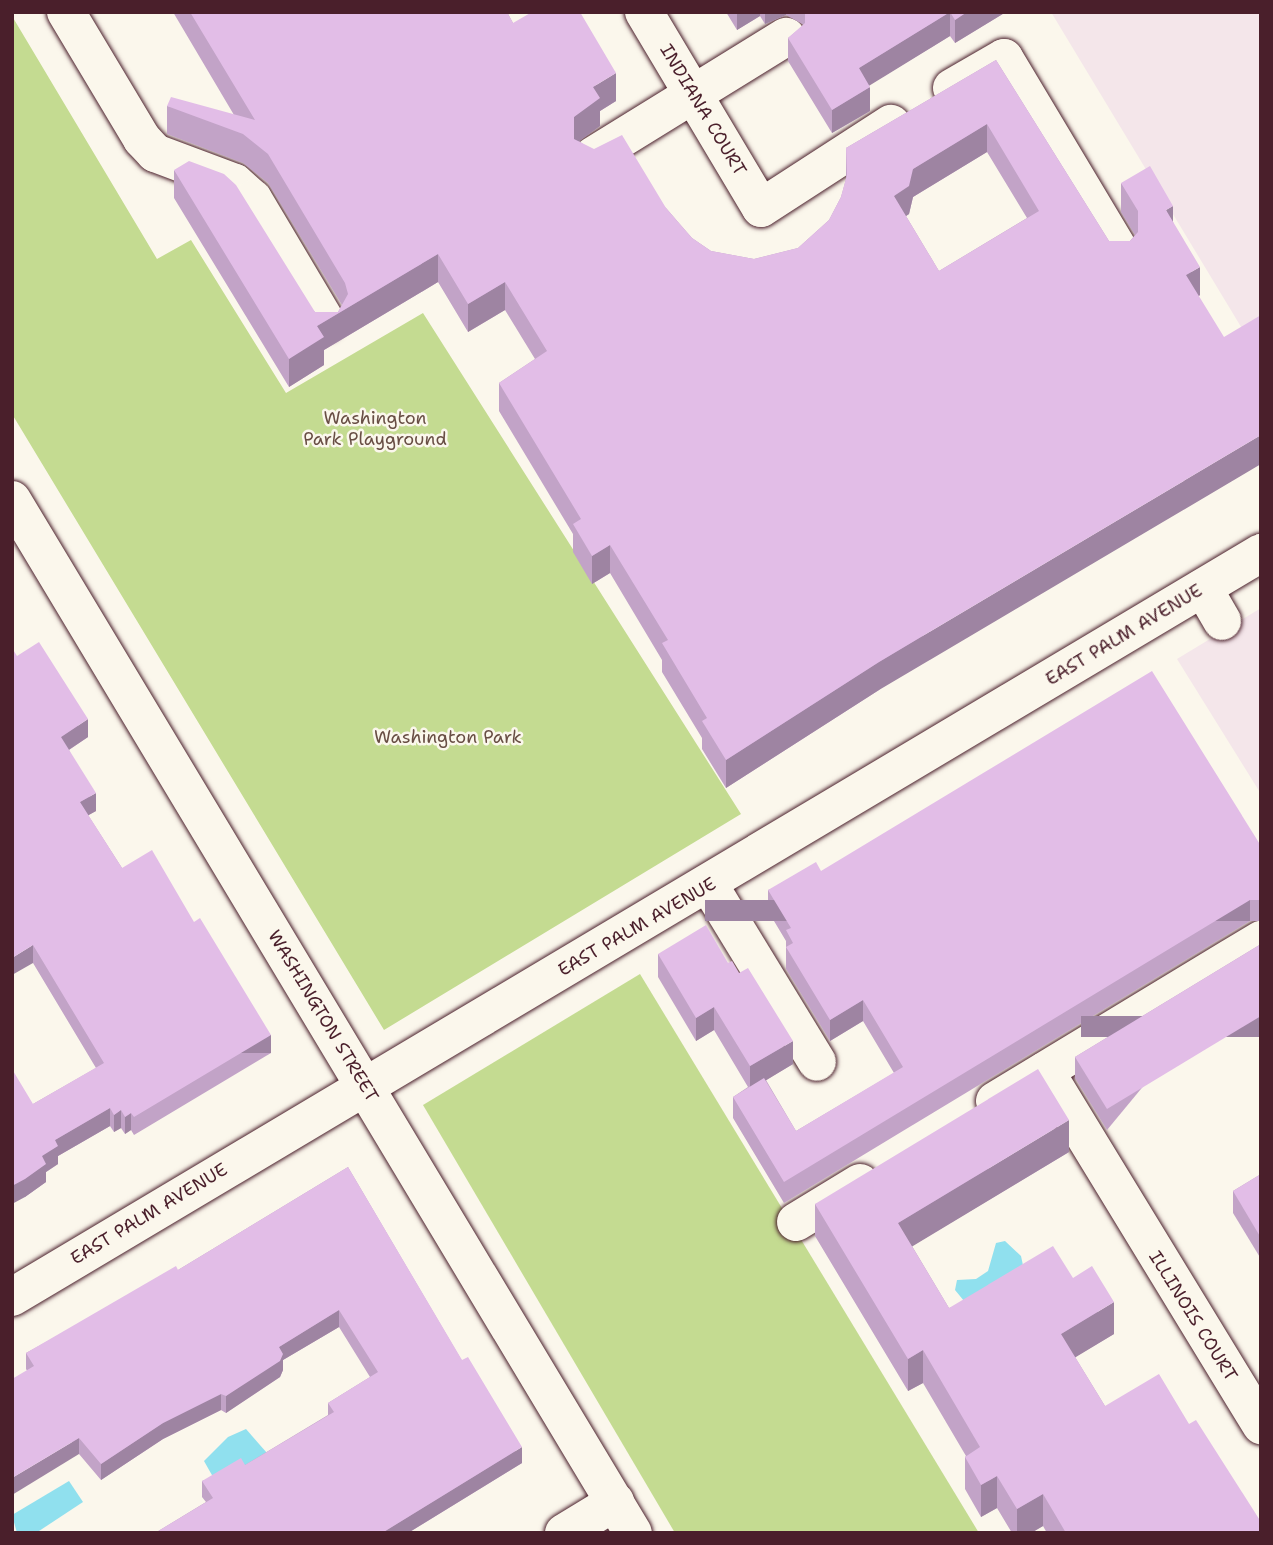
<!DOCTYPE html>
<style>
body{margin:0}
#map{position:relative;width:1273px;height:1545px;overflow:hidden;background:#fbf7ec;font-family:"Shantell Sans",sans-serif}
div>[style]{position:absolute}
.built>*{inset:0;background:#f4e6ea}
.green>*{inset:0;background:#c4db91}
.water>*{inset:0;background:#90e0ee}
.roads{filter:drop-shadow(0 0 2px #4a1f2b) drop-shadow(0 0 2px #4a1f2b)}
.minor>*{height:38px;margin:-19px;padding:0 19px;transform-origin:19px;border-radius:19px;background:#fbf7ec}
.wall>*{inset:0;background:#c2a3c7}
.shaded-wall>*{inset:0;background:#9e84a2;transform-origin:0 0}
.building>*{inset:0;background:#e2bde7}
span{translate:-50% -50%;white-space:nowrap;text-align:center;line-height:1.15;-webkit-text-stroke:5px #fbf7ec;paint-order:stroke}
.street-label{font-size:18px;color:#4a1f2b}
.park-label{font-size:18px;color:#684e44}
.frame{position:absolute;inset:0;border:14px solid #4a1f2b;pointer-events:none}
</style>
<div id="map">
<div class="built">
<i style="clip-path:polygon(1051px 12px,1261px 12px,1261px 360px)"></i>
<i style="clip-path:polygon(1261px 608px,1261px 794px,1177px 659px)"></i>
</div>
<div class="green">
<i style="clip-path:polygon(12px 16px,157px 259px,191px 240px,286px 393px,423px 313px,741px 814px,384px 1030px,12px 414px)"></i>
<i style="clip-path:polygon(640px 974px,979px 1533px,675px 1533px,423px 1105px)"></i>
</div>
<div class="water">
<i style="clip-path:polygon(1005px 1241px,1021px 1256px,1024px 1270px,969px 1307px,955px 1290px,957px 1280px,976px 1279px,988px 1271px,996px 1243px)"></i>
<i style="clip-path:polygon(246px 1429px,267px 1453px,217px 1484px,204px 1461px,228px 1437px)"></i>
<i style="clip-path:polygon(69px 1481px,83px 1502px,36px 1533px,17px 1533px,12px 1515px)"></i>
</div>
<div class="roads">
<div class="minor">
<i style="left:66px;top:12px;width:148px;rotate:59.1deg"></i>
<i style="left:142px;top:139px;width:19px;rotate:47deg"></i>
<i style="left:155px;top:153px;width:85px;rotate:20.6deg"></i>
<i style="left:235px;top:183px;width:24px;rotate:42deg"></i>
<i style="left:253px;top:199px;width:143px;rotate:59.3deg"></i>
<i style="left:644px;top:12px;width:228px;rotate:59.2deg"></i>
<i style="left:761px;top:208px;width:155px;rotate:-32.9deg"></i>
<i style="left:952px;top:88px;width:60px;rotate:-30deg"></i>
<i style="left:1004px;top:58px;width:224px;rotate:59.1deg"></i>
<i style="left:593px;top:156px;width:227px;rotate:-31.7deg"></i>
<i style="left:12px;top:500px;width:1205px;rotate:58.99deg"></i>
<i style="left:1203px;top:588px;width:38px;rotate:60deg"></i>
<i style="left:709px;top:885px;width:207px;rotate:58.6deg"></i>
<i style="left:1045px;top:1071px;width:415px;rotate:58.6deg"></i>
<i style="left:995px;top:1101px;width:311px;rotate:-31.2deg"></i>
<i style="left:796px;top:1222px;width:75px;rotate:-31.4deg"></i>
<i style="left:12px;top:1297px;width:1454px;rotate:-30.78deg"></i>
<i style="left:564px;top:1533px;width:60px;rotate:-31.3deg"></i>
</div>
</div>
<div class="wall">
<i style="clip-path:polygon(evenodd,173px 12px,507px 12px,513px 23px,616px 101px,600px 111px,600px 126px,579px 141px,666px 208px,692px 238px,711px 251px,754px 259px,798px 248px,829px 220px,841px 197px,846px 179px,846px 148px,996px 60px,1109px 241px,1130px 241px,1135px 235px,1121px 212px,1121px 183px,1173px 222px,1200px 295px,879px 690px,726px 788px,702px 749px,702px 738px,662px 672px,662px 660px,610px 573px,592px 584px,573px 552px,573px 534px,499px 411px,499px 383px,535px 359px,505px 310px,468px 332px,438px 282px,324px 350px,324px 365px,289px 387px,174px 198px,174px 170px,315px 312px,338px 312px,342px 305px,268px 183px,243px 163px,167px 134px,167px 106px,234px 115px,173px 12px,987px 152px,1027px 218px,939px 271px,906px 216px,909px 214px,913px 197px,987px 152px)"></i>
<i style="clip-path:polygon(726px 12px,1006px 12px,955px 43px,950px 36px,869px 85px,870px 111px,832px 133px,788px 61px,788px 38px,804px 25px,786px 15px,765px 24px,760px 16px,737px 30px)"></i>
<i style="clip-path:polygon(17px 656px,88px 737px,69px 750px,96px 811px,88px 815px,122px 868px,271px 1053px,134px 1135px,131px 1130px,125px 1134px,121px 1128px,114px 1132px,110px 1126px,58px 1156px,58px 1164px,46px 1172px,46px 1182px,25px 1197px,33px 1104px,96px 1068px,33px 963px)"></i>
<i style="clip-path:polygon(1261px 846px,1261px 921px,1250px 921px,784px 1203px,733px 1118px,733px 1097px,748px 1087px,714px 1030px,696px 1041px,658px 977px,658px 954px,728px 963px,793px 1064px,766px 1080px,796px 1131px,894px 1073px,863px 1021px,830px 1041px,786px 969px,786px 941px,768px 911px,768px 890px,821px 871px)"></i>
<i style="clip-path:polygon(1261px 944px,1107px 1130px,1075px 1078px,1075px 1057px)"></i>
<i style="clip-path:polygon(1069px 1152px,912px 1246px,949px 1308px,1073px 1278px,1114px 1334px,1075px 1357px,1105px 1406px,1189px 1424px,1261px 1533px,1047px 1533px,1043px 1526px,1031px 1533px,1012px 1533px,997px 1508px,981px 1517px,965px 1489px,965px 1457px,966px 1456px,923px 1383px,908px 1391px,815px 1236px,815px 1204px)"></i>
<i style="clip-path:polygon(348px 1167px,522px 1463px,408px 1533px,155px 1533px,206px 1502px,202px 1497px,202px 1481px,245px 1465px,328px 1415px,328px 1403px,370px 1377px,339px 1327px,283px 1360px,283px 1370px,280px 1377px,226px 1413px,221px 1410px,163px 1439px,101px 1480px,79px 1454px,26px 1369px,26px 1353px,178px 1270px)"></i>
<i style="clip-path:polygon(1261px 1174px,1261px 1259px,1233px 1213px,1233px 1191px)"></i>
</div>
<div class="shaded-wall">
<i style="clip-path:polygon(737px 12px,760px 12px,760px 16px,737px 30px)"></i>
<i style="clip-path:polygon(765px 12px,786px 12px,786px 15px,765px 24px)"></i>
<i style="clip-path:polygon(950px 12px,950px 36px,859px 92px,859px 68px)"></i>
<i style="clip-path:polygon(967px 12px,1006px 12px,955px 43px,955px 20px)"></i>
<i style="clip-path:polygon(616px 73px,616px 101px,600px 111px,600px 126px,574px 145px,574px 117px,593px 87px)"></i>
<i style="clip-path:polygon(870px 87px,870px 111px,832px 133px,832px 110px)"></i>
<i style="clip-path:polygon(987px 124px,987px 152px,913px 197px,909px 214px,894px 224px,894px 196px,913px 169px)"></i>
<i style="clip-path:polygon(1173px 206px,1173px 235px,1166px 210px)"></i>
<i style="clip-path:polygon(438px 254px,438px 282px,324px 350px,324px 365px,289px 387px,289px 359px,317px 326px)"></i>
<i style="clip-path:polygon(1200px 267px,1200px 295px,1186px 303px,1186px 275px)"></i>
<i style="clip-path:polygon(505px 282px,505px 310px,468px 332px,468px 304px)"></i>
<i style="clip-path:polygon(1261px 435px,1261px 464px,879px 690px,726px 788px,726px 760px,879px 662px)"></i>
<i style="clip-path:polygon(610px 545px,610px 573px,592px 584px,592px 556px)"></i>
<i style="clip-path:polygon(88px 719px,88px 737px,61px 755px,61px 737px)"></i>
<i style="clip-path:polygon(96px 793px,96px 811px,80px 820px,80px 802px)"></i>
<i style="left:1250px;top:900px;width:21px;height:545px;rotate:90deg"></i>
<i style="clip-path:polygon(33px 945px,33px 963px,12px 975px,12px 958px)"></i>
<i style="clip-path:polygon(863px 1000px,863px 1021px,830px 1041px,830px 1020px)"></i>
<i style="clip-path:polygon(714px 1007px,714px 1030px,696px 1041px,696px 1018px)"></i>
<i style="left:1261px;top:1016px;width:21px;height:180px;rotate:90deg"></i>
<i style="left:271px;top:1035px;width:18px;height:160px;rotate:90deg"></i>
<i style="clip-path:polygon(793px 1041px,793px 1064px,750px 1090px,750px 1066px)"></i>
<i style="clip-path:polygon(110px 1108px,110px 1126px,58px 1156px,58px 1164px,46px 1172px,46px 1182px,25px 1197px,12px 1204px,12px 1186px,42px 1156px,55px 1140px)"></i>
<i style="clip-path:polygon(121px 1110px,121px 1128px,114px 1132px,114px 1115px)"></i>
<i style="clip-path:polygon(131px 1113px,131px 1130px,125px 1134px,125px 1117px)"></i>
<i style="clip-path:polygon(1069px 1120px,1069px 1152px,898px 1255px,898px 1223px)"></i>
<i style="clip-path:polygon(1114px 1302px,1114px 1334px,1061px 1366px,1061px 1334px)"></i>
<i style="clip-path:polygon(339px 1310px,339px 1327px,283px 1360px,283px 1370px,280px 1377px,226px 1413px,226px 1396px,279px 1347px)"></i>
<i style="clip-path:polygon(923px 1350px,923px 1383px,908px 1391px,908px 1359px)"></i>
<i style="clip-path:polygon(221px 1394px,221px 1410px,163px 1439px,101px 1480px,101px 1464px,163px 1423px)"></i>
<i style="clip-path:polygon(79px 1438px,79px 1454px,12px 1495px,12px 1478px)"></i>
<i style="clip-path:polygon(522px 1447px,522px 1463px,408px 1533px,382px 1533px)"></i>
<i style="clip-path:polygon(997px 1476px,997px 1508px,981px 1517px,981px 1485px)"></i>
<i style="clip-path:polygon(1043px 1494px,1043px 1526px,1031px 1533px,1017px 1533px,1017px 1509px)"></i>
</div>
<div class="building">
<i style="clip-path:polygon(evenodd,190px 12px,507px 12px,513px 23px,532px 12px,580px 12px,616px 73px,593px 87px,600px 98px,574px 117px,574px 139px,594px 149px,622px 135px,666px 208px,692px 238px,711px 251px,754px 259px,798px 248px,829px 220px,841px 197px,847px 175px,846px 148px,996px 60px,1109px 241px,1130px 241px,1138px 232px,1138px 211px,1121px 183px,1150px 166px,1173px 206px,1166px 210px,1200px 267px,1186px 275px,1224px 337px,1261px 315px,1261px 435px,879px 662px,726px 760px,702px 721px,707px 718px,662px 643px,668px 640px,610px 545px,592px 556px,573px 524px,581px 519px,499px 383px,547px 351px,505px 282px,468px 304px,438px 254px,317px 326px,324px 337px,289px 359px,174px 170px,189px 161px,224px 174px,236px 185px,315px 312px,338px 312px,348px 294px,345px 283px,268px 154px,243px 134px,167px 106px,171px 97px,255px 120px,190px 12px,987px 124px,1039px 211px,939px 271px,894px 196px,909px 186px,913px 169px,987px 124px)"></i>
<i style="clip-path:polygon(805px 12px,967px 12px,955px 20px,950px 12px,859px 68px,870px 87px,832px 110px,788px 38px,805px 23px)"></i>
<i style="clip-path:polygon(39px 642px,88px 719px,61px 737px,96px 793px,80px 802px,122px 868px,152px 850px,194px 922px,200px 918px,271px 1035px,134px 1117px,131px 1113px,125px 1117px,121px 1110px,114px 1115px,110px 1108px,55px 1140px,58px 1146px,42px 1156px,46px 1164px,25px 1179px,12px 1186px,12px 1069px,33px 1104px,104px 1063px,33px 945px,12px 958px,12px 648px,17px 656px)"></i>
<i style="clip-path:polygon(1152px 671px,1261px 846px,1261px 900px,1250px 900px,784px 1182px,733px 1097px,764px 1078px,796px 1131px,903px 1067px,863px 1000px,830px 1020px,786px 947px,793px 943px,786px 930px,791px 928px,768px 890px,816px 862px,821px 871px)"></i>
<i style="clip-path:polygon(706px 925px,728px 963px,732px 961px,739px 973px,748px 968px,793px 1041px,750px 1066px,714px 1007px,696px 1018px,658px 954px)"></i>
<i style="clip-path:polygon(1261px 944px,1261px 1016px,1107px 1109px,1075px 1057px)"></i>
<i style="clip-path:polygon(1038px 1069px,1069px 1120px,898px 1223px,949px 1308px,1053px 1246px,1073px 1278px,1092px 1266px,1114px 1302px,1061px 1334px,1105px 1406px,1159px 1374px,1189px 1424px,1196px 1420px,1261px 1522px,1261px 1533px,1066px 1533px,1043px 1494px,1017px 1509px,997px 1476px,981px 1485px,965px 1457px,980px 1447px,923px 1350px,908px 1359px,815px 1204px)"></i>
<i style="clip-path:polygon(348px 1167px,462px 1360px,468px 1357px,522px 1447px,382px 1533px,155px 1533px,213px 1498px,202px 1481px,241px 1458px,245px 1465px,334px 1412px,328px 1403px,378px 1372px,339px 1310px,279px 1347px,283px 1354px,280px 1361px,226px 1396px,221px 1394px,163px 1423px,101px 1464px,79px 1438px,12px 1478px,12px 1379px,34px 1366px,26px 1353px,176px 1266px,178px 1270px)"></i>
<i style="clip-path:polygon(1261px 1174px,1261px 1238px,1233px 1191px)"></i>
</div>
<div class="street-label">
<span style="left:703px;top:110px;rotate:59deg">INDIANA COURT</span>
<span style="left:1124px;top:635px;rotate:-31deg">EAST PALM AVENUE</span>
<span style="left:637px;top:927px;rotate:-30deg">EAST PALM AVENUE</span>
<span style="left:323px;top:1016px;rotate:59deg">WASHINGTON STREET</span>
<span style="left:149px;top:1214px;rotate:-31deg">EAST PALM AVENUE</span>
<span style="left:1193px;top:1316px;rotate:58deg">ILLINOIS COURT</span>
</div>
<div class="park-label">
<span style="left:375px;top:429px">Washington<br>Park Playground</span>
<span style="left:448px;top:737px">Washington Park</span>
</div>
<div class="frame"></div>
</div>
